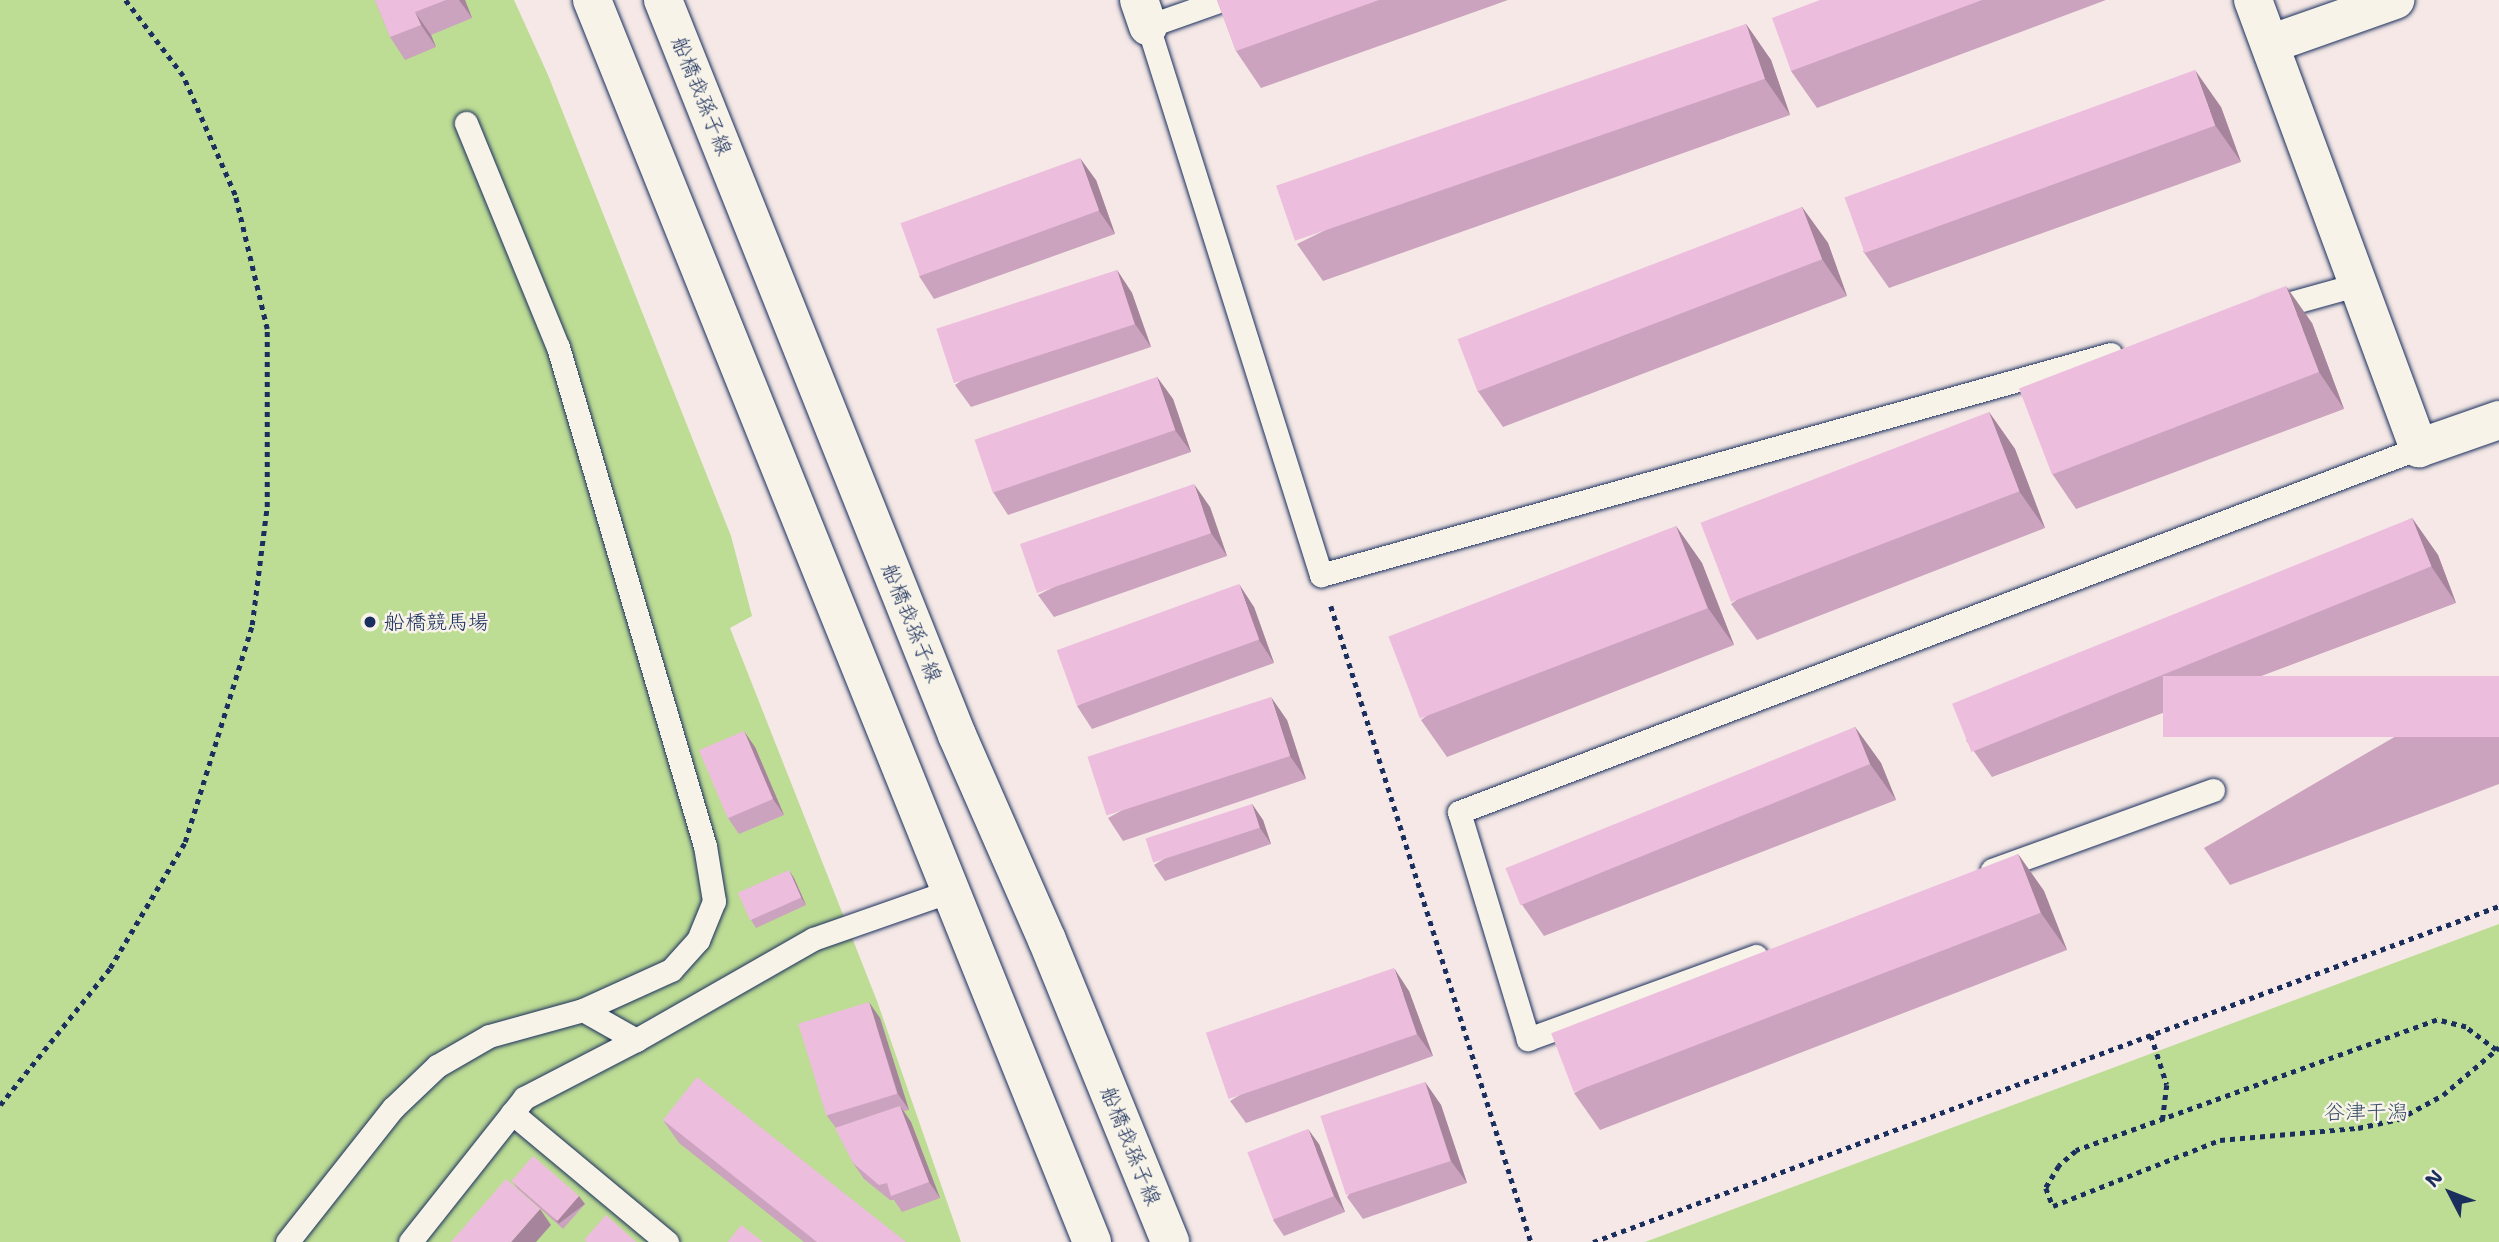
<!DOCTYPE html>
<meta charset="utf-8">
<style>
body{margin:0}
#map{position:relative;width:2499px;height:1242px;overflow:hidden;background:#f5e8e6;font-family:"Shantell Sans","Klee One",sans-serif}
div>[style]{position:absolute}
.green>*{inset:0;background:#bddc94}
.path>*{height:4.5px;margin-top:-2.25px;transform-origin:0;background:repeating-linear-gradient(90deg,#1b2f5e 0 5px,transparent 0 10px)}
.roads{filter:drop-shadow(0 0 2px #1b2f5e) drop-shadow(0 0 2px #1b2f5e)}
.service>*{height:23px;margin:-11.5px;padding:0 11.5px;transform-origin:11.5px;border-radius:11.5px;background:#f7f3e8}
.minor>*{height:38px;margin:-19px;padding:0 19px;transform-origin:19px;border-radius:19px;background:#f7f3e8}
.primary>*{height:38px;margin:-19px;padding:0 19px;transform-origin:19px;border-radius:19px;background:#f7f3e8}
.wall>*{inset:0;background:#cca3bf}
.shaded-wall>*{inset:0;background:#a6849b;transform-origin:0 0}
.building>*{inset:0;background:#edbdde;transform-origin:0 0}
.dots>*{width:19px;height:19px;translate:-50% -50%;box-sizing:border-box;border:4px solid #f7f3e8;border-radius:50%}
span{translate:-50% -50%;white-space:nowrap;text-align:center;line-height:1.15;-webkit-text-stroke:5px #f7f3e8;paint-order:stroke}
.street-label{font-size:21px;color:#1b2f5e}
.poi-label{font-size:21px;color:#1b2f5e}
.left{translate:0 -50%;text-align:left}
.park-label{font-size:21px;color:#3b5269}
.north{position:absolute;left:2415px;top:1158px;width:70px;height:70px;-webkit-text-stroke:5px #f7f3e8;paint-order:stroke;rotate:312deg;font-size:19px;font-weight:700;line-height:28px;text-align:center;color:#1b2f5e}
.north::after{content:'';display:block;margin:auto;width:24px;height:32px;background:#1b2f5e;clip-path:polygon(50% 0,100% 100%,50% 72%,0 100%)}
</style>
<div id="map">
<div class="green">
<i style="clip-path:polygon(0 0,514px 0,548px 75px,731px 536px,752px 616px,730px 628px,877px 1001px,961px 1242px,0 1242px)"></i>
<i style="clip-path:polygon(2499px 924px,2499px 1242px,1645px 1242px)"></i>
</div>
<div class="path">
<i style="left:1331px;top:606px;width:667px;rotate:72.54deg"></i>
<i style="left:2151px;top:1035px;width:52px;rotate:72.3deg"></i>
<i style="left:2167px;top:1085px;width:34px;rotate:97deg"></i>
<i style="left:2496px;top:1050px;width:38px;rotate:-143deg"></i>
<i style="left:2466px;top:1027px;width:30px;rotate:-166deg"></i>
<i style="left:2437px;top:1020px;width:384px;rotate:160.1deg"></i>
<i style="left:2076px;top:1151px;width:23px;rotate:139deg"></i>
<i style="left:2059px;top:1166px;width:26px;rotate:121deg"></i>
<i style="left:2046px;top:1188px;width:19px;rotate:69deg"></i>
<i style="left:2053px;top:1206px;width:180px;rotate:-21.6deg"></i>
<i style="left:2220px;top:1140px;width:139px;rotate:-5deg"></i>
<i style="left:2358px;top:1128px;width:42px;rotate:-12.4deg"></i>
<i style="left:2399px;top:1119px;width:50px;rotate:-28.6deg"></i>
<i style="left:2443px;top:1095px;width:70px;rotate:-40.3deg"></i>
<i style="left:2496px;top:1050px;width:4px;rotate:-45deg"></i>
<i style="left:0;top:1105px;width:176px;rotate:-51.2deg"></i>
<i style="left:110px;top:968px;width:147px;rotate:-59.2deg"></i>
<i style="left:185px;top:842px;width:227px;rotate:-72.8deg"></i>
<i style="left:252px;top:625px;width:119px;rotate:-82.8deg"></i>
<i style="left:267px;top:507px;width:178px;rotate:-90deg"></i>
<i style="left:267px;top:329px;width:138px;rotate:-103.4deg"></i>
<i style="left:235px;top:195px;width:130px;rotate:-113.6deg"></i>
<i style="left:183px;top:76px;width:96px;rotate:-127.3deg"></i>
<i style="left:1593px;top:1242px;width:966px;rotate:-20.35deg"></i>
</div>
<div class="roads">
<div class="service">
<i style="left:1222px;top:0;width:78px;rotate:160.6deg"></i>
<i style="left:1148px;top:26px;width:576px;rotate:72.51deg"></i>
<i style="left:1321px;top:575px;width:820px;rotate:-15.63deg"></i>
<i style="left:466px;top:123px;width:242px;rotate:67.7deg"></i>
<i style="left:558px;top:347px;width:520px;rotate:73.59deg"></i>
<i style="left:705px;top:846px;width:56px;rotate:80.7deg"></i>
<i style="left:714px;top:901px;width:42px;rotate:112.3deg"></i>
<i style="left:698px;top:940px;width:40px;rotate:132deg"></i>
<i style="left:671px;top:970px;width:97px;rotate:155.6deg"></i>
<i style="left:2269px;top:309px;width:93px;rotate:-15.5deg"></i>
<i style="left:1992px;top:870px;width:235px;rotate:-19.9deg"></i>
<i style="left:1756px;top:956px;width:243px;rotate:160deg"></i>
<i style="left:1528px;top:1039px;width:237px;rotate:-106.9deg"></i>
<i style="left:1459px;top:812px;width:1027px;rotate:-20.77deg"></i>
<i style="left:512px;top:1113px;width:202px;rotate:39.8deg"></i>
<i style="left:287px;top:1242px;width:171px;rotate:-51.7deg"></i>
<i style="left:393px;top:1108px;width:61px;rotate:-43.7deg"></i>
<i style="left:437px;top:1066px;width:60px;rotate:-30deg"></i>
<i style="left:489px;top:1036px;width:98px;rotate:-15.5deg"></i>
<i style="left:583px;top:1010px;width:61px;rotate:29.5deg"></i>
<i style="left:410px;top:1242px;width:184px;rotate:-51.6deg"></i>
<i style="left:524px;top:1098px;width:126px;rotate:-27.4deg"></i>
<i style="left:636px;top:1040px;width:204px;rotate:-29.7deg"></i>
<i style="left:813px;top:939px;width:145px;rotate:-19.3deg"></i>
</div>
<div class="minor">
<i style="left:1139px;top:0;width:28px;rotate:71deg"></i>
<i style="left:2253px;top:0;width:478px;rotate:69.7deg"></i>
<i style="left:2419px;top:448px;width:85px;rotate:-19.3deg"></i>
<i style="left:2270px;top:44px;width:133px;rotate:-19.4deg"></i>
</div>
<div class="primary">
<i style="left:592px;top:0;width:1339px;rotate:68.07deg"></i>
<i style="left:663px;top:0;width:792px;rotate:68.2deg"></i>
<i style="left:957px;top:735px;width:224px;rotate:66.3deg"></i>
<i style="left:1047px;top:940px;width:326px;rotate:67.8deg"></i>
</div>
</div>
<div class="wall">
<i style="clip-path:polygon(375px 0,465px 0,472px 18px,431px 35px,436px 47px,405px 60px,390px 37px)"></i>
<i style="clip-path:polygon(1217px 0,1508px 0,1261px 88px,1236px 51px)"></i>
<i style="clip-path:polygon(1820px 0,2106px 0,1817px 108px,1791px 71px)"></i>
<i style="clip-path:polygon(1746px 24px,1771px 60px,1790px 115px,1323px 281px,1297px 244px)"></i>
<i style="clip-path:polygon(2221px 107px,2241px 162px,1889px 288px,1863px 251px)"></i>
<i style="clip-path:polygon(1096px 180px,1115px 234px,934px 299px,919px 276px)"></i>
<i style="clip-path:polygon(1802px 207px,1828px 243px,1847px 296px,1503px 427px,1477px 390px)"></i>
<i style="clip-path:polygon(1117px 270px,1132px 293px,1151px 347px,971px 407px,955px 385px)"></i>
<i style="clip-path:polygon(2312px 323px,2344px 409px,2076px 509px,2051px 472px)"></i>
<i style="clip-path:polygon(1157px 377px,1173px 399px,1191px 452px,1008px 515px,993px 492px)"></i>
<i style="clip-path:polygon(1989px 412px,2015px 449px,2045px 528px,1757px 640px,1731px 604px)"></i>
<i style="clip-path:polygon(1210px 507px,1227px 556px,1054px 617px,1038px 595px)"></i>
<i style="clip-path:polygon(2412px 518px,2438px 555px,2456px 603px,1992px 777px,1966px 740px)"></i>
<i style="clip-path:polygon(1676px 526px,1702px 563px,1734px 645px,1447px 757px,1421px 720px)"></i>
<i style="clip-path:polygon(1254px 607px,1274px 663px,1092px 729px,1077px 706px)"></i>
<i style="clip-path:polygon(2499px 676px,2499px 784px,2230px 885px,2204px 848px)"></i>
<i style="clip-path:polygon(1287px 720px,1306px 779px,1123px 841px,1108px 818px)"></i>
<i style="clip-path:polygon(1855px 727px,1881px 763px,1896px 800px,1544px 936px,1518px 899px)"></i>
<i style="clip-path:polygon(755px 747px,784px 815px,739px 834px,728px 818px)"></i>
<i style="clip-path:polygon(1252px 804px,1263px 820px,1271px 844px,1165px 881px,1154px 865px)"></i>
<i style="clip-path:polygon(2018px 854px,2044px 891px,2067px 950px,1600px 1130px,1574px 1093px)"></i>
<i style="clip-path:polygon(794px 878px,806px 905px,756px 928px,751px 920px)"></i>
<i style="clip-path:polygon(1409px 991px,1433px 1056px,1246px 1123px,1230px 1101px)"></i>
<i style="clip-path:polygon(880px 1018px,909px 1110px,904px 1111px,911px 1122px,940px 1198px,902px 1212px,894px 1200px,890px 1200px,864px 1179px,853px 1163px,836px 1128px,827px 1116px)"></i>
<i style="clip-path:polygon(1425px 1082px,1441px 1105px,1467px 1183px,1363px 1219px,1347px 1197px)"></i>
<i style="clip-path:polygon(663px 1120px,906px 1242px,804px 1242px,679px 1143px)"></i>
<i style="clip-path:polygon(1319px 1144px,1345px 1212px,1284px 1236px,1273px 1220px)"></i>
<i style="clip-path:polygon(511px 1180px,585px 1204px,563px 1229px,517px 1188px)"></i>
</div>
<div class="shaded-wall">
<i style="clip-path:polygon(459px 0,465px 0,472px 18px)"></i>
<i style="clip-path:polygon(415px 12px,431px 35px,436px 47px,421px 25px)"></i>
<i style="clip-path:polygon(1746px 24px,1771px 60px,1790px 115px,1765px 79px)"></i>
<i style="clip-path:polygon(2195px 70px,2221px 107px,2241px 162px,2215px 125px)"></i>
<i style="clip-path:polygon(1080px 158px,1096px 180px,1115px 234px,1099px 211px)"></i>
<i style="clip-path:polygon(1802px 207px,1828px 243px,1847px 296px,1822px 259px)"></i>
<i style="clip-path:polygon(1117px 270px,1132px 293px,1151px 347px,1135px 324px)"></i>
<i style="clip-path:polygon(2286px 286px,2312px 323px,2344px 409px,2319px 372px)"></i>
<i style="clip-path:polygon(1157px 377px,1173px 399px,1191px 452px,1175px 430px)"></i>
<i style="clip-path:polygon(1989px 412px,2015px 449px,2045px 528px,2019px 491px)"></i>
<i style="clip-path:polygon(1194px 484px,1210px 507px,1227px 556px,1211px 533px)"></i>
<i style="clip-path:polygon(2412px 518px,2438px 555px,2456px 603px,2431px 566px)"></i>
<i style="clip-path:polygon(1676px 526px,1702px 563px,1734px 645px,1708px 608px)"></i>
<i style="clip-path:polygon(1239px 584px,1254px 607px,1274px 663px,1259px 640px)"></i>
<i style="clip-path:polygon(1271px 697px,1287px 720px,1306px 779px,1290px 756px)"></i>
<i style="clip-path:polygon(1855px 727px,1881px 763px,1896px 800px,1870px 764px)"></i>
<i style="clip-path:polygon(744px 731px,755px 747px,784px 815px,773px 799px)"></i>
<i style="clip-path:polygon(1252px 804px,1263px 820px,1271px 844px,1260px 828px)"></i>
<i style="clip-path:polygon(2018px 854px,2044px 891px,2067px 950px,2041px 913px)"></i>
<i style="clip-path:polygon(789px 870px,794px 878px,806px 905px,801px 897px)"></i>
<i style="clip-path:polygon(1394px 968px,1409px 991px,1433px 1056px,1417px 1034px)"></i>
<i style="clip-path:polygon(869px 1002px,880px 1018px,909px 1110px,898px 1094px)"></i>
<i style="clip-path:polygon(1425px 1082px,1441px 1105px,1467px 1183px,1451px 1161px)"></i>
<i style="clip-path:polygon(900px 1106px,911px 1122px,940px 1198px,929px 1182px)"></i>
<i style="clip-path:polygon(1308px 1129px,1319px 1144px,1345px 1212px,1334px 1196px)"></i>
<i style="left:579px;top:1196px;width:10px;height:33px;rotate:53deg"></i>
<i style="clip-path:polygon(540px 1209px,551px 1225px,536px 1242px,511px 1242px)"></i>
</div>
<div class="building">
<i style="clip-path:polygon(375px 0,446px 0,415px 12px,421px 25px,390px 37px)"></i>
<i style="clip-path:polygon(1217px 0,1379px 0,1236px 51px)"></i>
<i style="clip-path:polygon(1820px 0,1982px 0,1791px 71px,1772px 18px)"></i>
<i style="left:1746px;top:24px;width:58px;height:497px;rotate:71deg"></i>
<i style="left:2195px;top:70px;width:59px;height:373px;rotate:70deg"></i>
<i style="left:1080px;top:158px;width:56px;height:191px;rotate:70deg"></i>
<i style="left:1802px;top:207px;width:56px;height:369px;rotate:69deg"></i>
<i style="left:1117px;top:270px;width:57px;height:190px;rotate:72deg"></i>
<i style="left:2286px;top:286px;width:92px;height:286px;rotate:69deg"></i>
<i style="left:1157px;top:377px;width:56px;height:193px;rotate:71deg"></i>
<i style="left:1989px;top:412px;width:85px;height:309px;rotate:69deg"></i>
<i style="left:1194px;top:484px;width:52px;height:184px;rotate:71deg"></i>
<i style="left:2412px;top:518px;width:52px;height:496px;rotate:68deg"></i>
<i style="left:1676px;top:526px;width:88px;height:308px;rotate:69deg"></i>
<i style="left:1239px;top:584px;width:59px;height:194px;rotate:70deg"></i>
<i style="left:2499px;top:676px;width:61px;height:336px;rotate:90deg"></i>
<i style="left:1271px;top:697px;width:62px;height:193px;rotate:72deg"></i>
<i style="left:1855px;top:727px;width:40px;height:377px;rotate:68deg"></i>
<i style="left:744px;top:731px;width:74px;height:49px;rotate:67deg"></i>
<i style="left:1252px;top:804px;width:25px;height:112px;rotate:72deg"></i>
<i style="left:2018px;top:854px;width:63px;height:500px;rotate:69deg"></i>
<i style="left:789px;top:870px;width:30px;height:56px;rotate:66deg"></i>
<i style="left:1394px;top:968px;width:70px;height:199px;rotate:71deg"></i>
<i style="left:869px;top:1002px;width:96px;height:74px;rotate:73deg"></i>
<i style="clip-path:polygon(697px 1077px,906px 1242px,817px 1242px,663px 1120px)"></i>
<i style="left:1425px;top:1082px;width:83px;height:110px;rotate:72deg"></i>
<i style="clip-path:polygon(900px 1106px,929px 1182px,891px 1196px,887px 1183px,879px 1185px,853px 1163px,835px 1128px)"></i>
<i style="left:1308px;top:1129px;width:72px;height:65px;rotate:69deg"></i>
<i style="left:533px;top:1156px;width:61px;height:33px;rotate:41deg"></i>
<i style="clip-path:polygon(506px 1179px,540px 1209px,511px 1242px,451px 1242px)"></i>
<i style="clip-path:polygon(606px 1215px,636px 1242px,587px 1242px,584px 1240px)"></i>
<i style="clip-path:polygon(741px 1225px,763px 1242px,728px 1242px)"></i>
</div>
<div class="dots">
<i style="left:370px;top:622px;background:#1b2f5e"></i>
</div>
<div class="street-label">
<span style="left:702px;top:96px;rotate:68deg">船橋我孫子線</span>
<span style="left:912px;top:623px;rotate:68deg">船橋我孫子線</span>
<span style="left:1131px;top:1146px;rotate:68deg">船橋我孫子線</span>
</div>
<div class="poi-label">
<span class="left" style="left:384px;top:622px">船橋競馬場</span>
</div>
<div class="park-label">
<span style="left:2366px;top:1112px">谷津干潟</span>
</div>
<div class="north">N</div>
</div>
